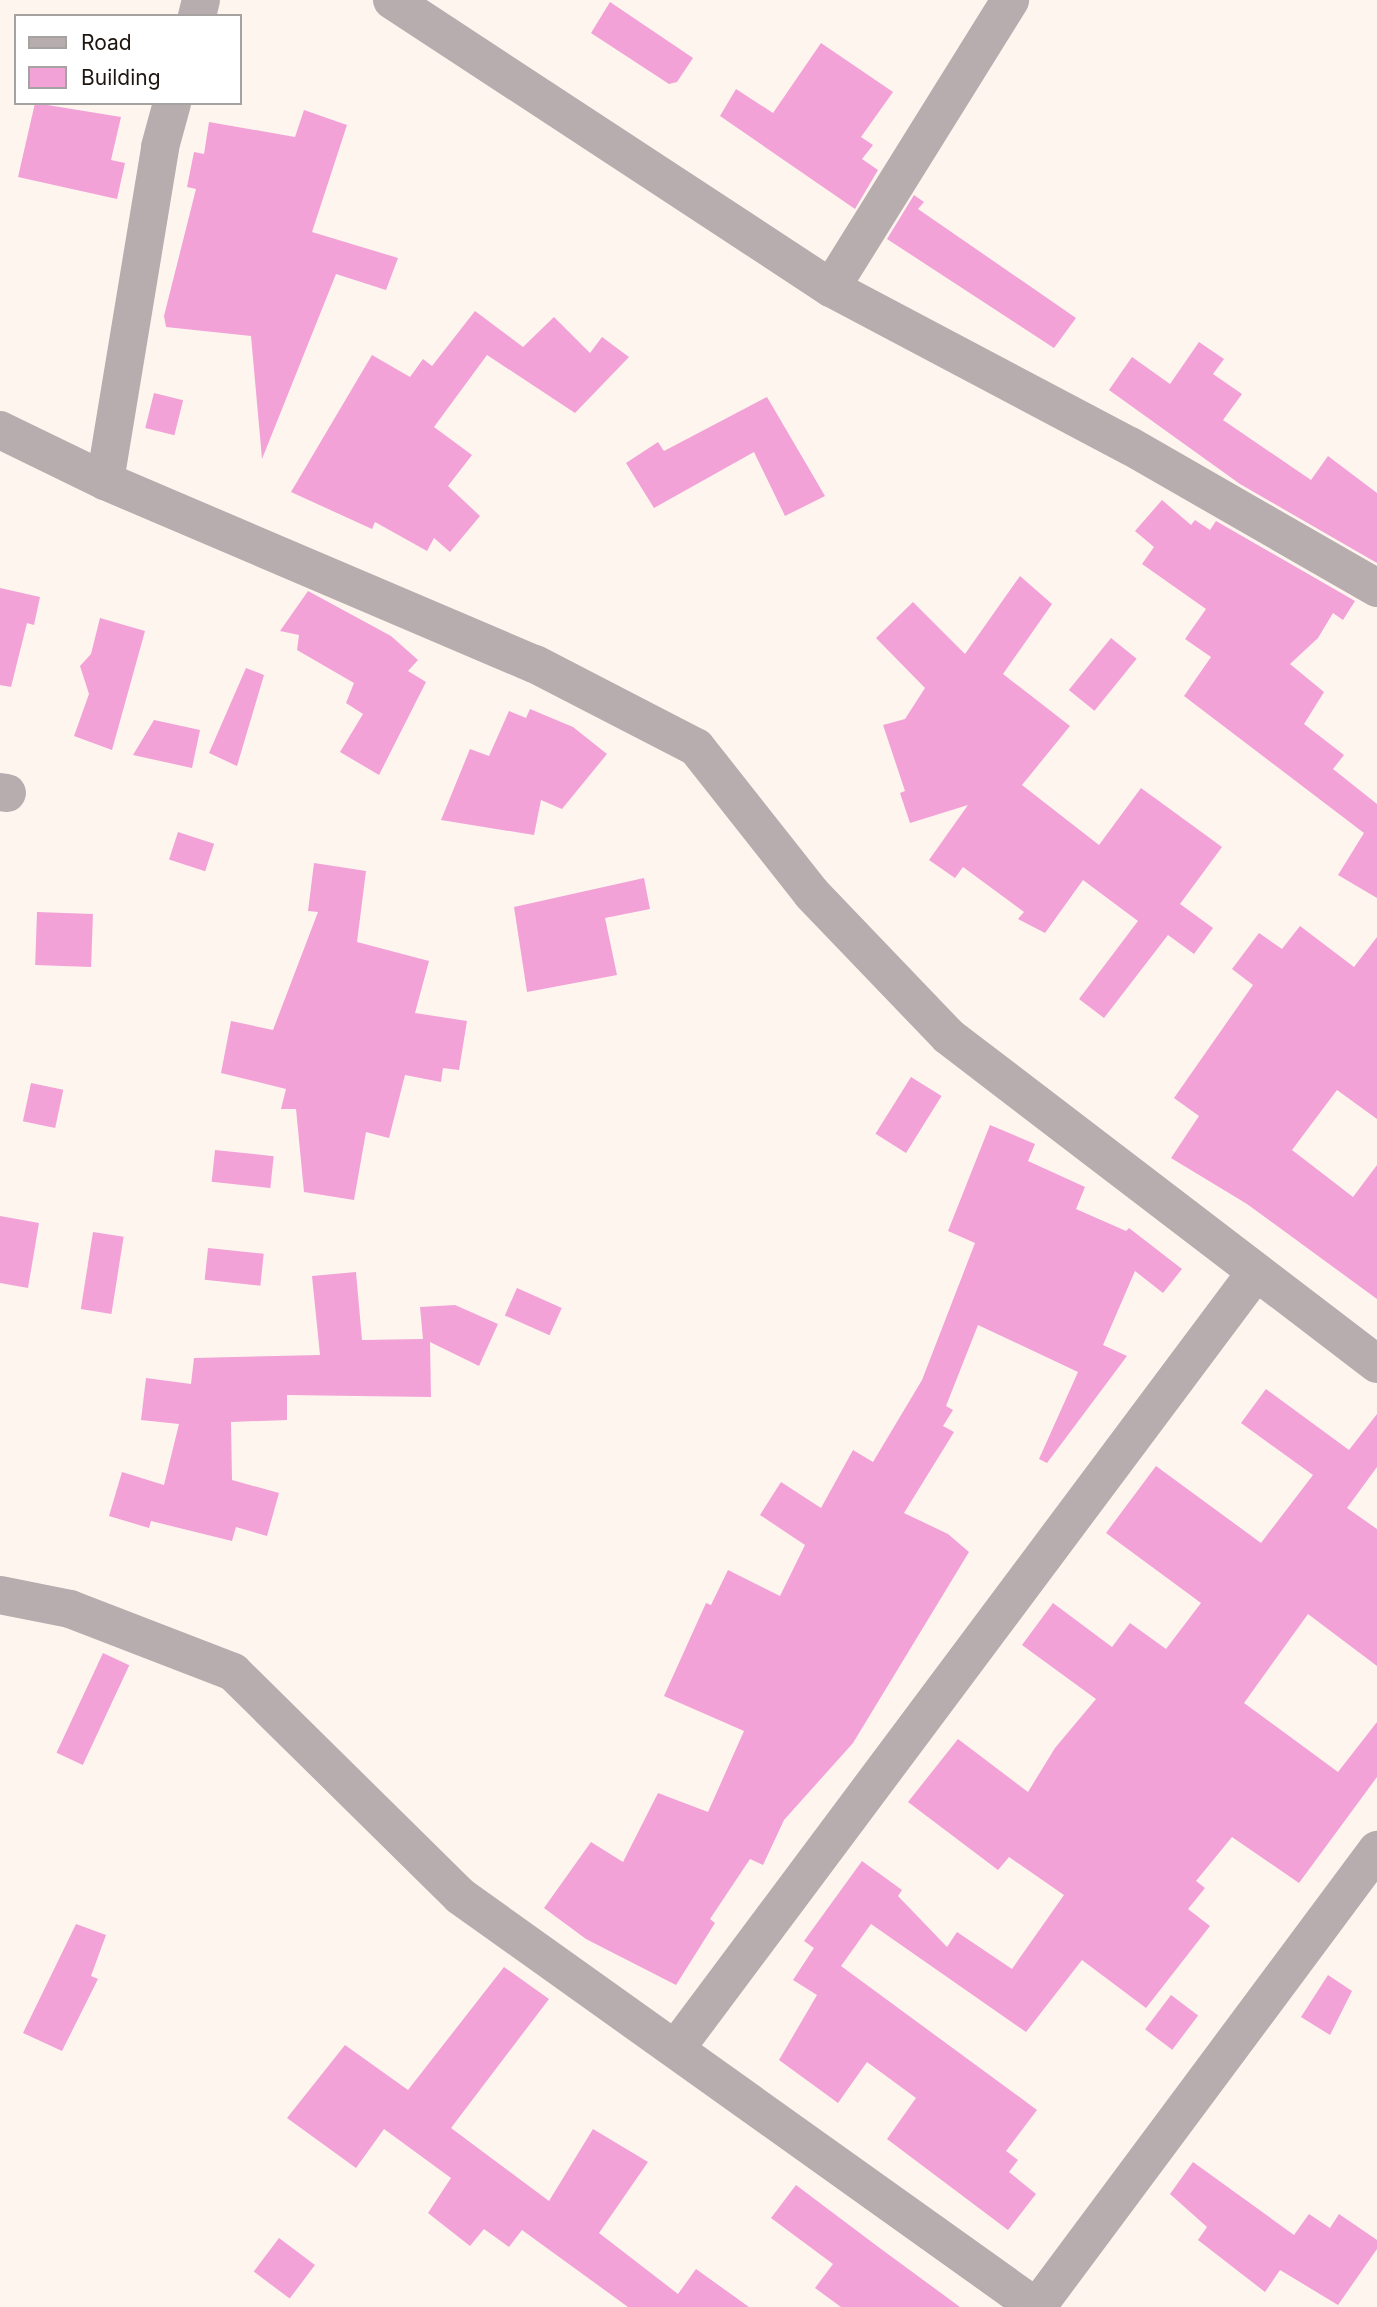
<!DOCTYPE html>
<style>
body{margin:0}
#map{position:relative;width:1377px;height:2307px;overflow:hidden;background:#fef5ef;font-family:Inter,sans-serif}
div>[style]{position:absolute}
.building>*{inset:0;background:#f2a2d7;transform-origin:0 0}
.minor>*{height:38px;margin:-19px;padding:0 19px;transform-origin:19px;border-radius:19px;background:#b7acae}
span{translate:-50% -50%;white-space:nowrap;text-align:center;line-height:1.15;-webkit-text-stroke:5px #fff;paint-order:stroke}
.legend{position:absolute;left:14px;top:14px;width:228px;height:91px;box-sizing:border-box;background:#fff;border:2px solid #a5a2a0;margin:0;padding:9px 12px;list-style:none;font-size:21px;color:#1e1611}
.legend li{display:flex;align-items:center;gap:14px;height:35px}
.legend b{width:35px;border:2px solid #a5a2a0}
</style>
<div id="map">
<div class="building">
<i style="clip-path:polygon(610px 2px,693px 58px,677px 82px,669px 84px,591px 33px)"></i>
<i style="clip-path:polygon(821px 43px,893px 92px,861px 137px,873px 145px,862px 159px,878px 170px,855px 209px,720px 116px,736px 89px,773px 113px)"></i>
<i style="clip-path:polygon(35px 103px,121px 117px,111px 160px,125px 163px,117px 199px,18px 177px)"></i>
<i style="clip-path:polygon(304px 110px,347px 125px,312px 232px,398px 258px,386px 290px,336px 274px,262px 459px,251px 336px,166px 327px,164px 316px,196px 189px,187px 187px,194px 152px,204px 154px,209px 122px,295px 137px)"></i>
<i style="clip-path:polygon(914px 195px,924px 202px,918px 209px,1076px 318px,1054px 348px,887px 239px)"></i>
<i style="clip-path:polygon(475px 311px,523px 347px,554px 317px,590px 353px,602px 337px,629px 357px,575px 413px,487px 355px,434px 427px,472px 455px,448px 486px,480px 516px,450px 552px,434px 538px,427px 551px,375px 522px,372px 529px,291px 492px,372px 355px,410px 377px,423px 359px,432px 366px)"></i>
<i style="clip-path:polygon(1199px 342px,1224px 359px,1213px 374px,1242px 394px,1223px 420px,1311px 480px,1328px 456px,1377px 493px,1377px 563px,1240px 484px,1109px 390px,1132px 357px,1170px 384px)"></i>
<i style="left:154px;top:393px;width:30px;height:36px;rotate:14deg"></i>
<i style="clip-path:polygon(767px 397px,825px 496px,785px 516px,754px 452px,654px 508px,626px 463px,658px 442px,664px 451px)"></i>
<i style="clip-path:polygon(1162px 500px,1191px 525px,1195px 520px,1210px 530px,1216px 521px,1355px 601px,1343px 620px,1333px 613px,1318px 638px,1290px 664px,1324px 692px,1304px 724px,1344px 755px,1333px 769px,1377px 804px,1377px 898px,1338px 875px,1364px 833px,1184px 696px,1211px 657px,1185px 639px,1206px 609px,1142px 564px,1154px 547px,1135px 531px)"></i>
<i style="clip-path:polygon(1020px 576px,1052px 604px,1003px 674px,1070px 726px,1022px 785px,1099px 845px,1141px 788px,1222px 847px,1180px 904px,1213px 928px,1194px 954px,1168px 935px,1104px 1018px,1079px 999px,1138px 921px,1083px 880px,1045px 933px,1018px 919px,1024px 912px,963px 867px,955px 878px,929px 860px,968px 805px,910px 823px,900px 793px,905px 791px,883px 725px,905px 719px,925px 688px,876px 638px,913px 602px,965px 654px)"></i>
<i style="clip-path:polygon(0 588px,40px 597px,34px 625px,27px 623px,11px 687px,0 685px)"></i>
<i style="clip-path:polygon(308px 591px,391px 636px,418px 660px,408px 671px,426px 682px,379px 775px,340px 752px,363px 714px,346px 703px,354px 683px,297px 650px,299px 635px,280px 631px)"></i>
<i style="clip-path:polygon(100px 618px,145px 631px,112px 750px,74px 736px,89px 694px,80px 666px,91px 654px)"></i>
<i style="left:1111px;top:638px;width:33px;height:67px;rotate:39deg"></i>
<i style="clip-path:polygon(246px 668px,264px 675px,237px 766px,209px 753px)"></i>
<i style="clip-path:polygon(530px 709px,573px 727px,607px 754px,562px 809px,541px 800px,534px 835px,441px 820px,470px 749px,489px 756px,509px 711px,526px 718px)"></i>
<i style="clip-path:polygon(154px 720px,200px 730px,192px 768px,133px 755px)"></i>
<i style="left:178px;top:832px;width:38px;height:29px;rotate:18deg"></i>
<i style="clip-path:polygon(314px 863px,366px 871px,357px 942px,429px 961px,415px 1013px,467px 1021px,459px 1070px,443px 1068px,441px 1082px,405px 1075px,389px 1138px,366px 1132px,354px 1200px,304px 1192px,296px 1109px,281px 1109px,286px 1089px,221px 1073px,231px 1021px,273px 1030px,318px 912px,308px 911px)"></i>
<i style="clip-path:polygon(644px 878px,650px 909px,605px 918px,617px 975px,527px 992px,514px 907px)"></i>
<i style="left:37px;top:912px;width:56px;height:53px;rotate:2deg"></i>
<i style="clip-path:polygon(1300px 926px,1354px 967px,1377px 937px,1377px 1119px,1337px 1090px,1292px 1150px,1353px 1197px,1377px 1165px,1377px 1299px,1247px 1204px,1171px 1158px,1199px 1116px,1174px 1098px,1253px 985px,1232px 969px,1259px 933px,1282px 949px)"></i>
<i style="left:911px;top:1077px;width:36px;height:67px;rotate:32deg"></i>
<i style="left:31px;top:1083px;width:33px;height:39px;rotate:12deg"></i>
<i style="clip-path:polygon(990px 1125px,1035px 1144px,1028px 1161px,1085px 1187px,1076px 1209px,1126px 1231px,1129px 1228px,1182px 1269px,1163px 1293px,1135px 1271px,1103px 1345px,1127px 1356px,1047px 1463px,1039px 1459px,1078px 1372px,978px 1325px,946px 1406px,953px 1410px,943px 1426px,954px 1432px,904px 1513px,948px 1534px,969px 1552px,853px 1743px,784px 1820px,763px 1865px,750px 1859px,710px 1919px,715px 1923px,676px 1985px,586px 1939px,544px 1908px,591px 1842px,623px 1862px,658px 1793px,708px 1812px,744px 1731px,664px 1696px,706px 1603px,711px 1605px,728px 1570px,780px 1596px,805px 1545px,760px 1515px,781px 1482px,821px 1508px,853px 1450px,873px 1462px,922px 1380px,975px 1243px,948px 1231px)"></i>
<i style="left:215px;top:1150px;width:59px;height:32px;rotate:6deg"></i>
<i style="clip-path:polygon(0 1216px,39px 1223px,28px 1288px,0 1283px)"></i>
<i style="left:93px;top:1232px;width:31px;height:78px;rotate:9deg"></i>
<i style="left:208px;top:1248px;width:56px;height:32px;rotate:6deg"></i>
<i style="clip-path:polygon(356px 1272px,362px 1340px,423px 1339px,420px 1307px,455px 1305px,498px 1324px,479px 1366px,430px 1342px,431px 1397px,287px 1395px,287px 1420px,231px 1422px,232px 1480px,279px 1493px,267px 1536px,236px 1527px,232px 1541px,151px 1521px,149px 1528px,109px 1516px,122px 1472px,164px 1485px,179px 1424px,141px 1420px,146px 1378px,191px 1384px,194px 1358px,320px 1355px,312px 1276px)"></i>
<i style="left:517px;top:1288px;width:49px;height:30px;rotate:24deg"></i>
<i style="clip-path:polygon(1266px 1389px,1349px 1450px,1377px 1414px,1377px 1467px,1347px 1508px,1377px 1529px,1377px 1666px,1308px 1614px,1244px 1703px,1338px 1772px,1377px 1722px,1377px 1777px,1299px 1883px,1232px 1837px,1196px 1881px,1205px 1888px,1188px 1909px,1210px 1926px,1146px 2008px,1082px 1960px,1026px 2032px,871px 1924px,841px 1966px,1037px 2110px,1006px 2151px,1018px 2160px,1009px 2172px,1036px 2194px,1008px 2230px,887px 2139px,916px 2098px,867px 2062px,838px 2103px,779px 2060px,817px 1995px,793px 1980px,814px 1948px,804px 1941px,862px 1861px,902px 1890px,898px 1896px,947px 1947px,957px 1932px,1012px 1969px,1064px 1895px,1009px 1857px,998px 1870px,908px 1802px,958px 1739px,1028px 1792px,1055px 1748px,1096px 1699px,1022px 1645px,1053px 1603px,1112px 1647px,1130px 1623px,1166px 1649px,1201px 1603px,1106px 1533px,1156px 1466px,1261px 1543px,1313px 1475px,1241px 1423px)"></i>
<i style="left:103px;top:1653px;width:29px;height:110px;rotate:25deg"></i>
<i style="clip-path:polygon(76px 1924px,106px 1935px,91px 1976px,98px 1979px,62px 2051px,23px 2033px)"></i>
<i style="clip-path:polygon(504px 1967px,549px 1999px,451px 2128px,549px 2201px,593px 2129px,648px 2162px,599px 2233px,678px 2294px,696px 2269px,749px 2307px,628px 2307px,522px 2230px,509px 2247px,484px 2229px,470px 2246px,428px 2213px,451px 2178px,384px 2129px,356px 2168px,287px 2118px,345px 2045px,408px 2090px)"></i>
<i style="clip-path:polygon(1328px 1975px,1352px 1991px,1330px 2035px,1301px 2017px)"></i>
<i style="left:1171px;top:1995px;width:34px;height:43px;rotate:37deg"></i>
<i style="clip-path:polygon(1193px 2162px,1294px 2235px,1309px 2214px,1330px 2228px,1339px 2214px,1377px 2240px,1377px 2249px,1338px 2305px,1280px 2270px,1265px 2292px,1198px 2240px,1207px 2227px,1170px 2194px)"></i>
<i style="clip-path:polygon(796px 2185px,877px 2246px,960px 2307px,841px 2307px,815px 2288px,833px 2264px,771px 2218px)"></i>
<i style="left:279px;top:2238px;width:45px;height:42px;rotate:37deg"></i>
</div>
<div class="minor">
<i style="left:392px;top:0;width:525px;rotate:33.27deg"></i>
<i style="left:831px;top:288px;width:338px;rotate:27.9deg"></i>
<i style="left:1130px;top:446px;width:285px;rotate:29.9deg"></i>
<i style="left:197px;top:16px;width:16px;rotate:-76deg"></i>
<i style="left:831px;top:288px;width:339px;rotate:-58.1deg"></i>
<i style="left:0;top:430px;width:117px;rotate:25.9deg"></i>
<i style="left:105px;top:481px;width:467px;rotate:23.1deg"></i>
<i style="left:535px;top:664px;width:181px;rotate:27.3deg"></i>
<i style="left:696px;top:747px;width:187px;rotate:51.7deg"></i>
<i style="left:812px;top:894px;width:197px;rotate:46.2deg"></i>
<i style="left:948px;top:1036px;width:540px;rotate:37.4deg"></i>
<i style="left:105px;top:481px;width:338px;rotate:-80.6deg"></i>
<i style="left:160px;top:147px;width:46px;rotate:-74.7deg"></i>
<i style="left:0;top:792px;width:7px;rotate:8deg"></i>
<i style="left:0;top:1595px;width:71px;rotate:11.3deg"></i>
<i style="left:70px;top:1609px;width:175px;rotate:21.1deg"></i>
<i style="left:233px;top:1672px;width:319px;rotate:44.6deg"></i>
<i style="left:460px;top:1896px;width:708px;rotate:35.51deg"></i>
<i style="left:677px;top:2047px;width:967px;rotate:-53.24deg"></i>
<i style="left:1037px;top:2307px;width:570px;rotate:-53.35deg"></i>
</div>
<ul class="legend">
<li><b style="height:9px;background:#b7acae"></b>Road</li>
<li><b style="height:19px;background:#f2a2d7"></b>Building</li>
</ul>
</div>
